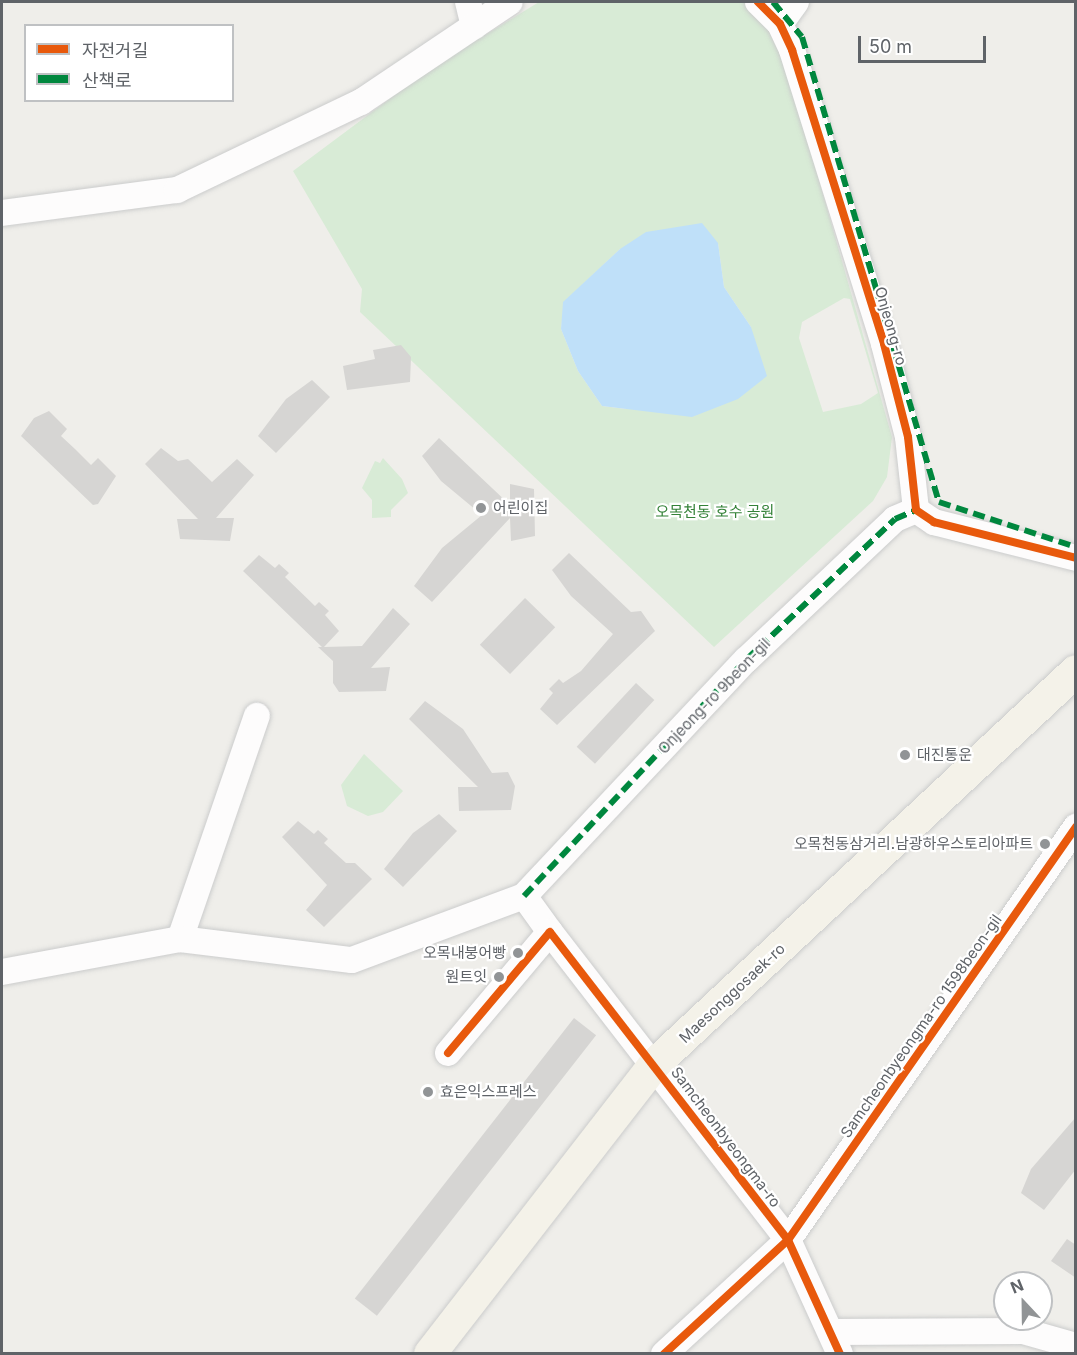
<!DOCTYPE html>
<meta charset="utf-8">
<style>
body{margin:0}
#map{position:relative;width:1077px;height:1355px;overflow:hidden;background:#efeeea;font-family:Inter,"Noto Sans KR",sans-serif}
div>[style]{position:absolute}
.green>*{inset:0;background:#d8ebd6}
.water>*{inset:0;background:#bfe0f9}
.building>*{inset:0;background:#d6d5d3;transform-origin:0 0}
.roads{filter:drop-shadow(0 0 2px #cbcccc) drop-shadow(0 0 2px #cbcccc)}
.minor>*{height:26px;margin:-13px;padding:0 13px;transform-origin:13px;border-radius:13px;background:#fdfcfc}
.major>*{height:32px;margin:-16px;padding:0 16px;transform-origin:16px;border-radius:16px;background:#f4f2e9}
.quiet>*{height:6px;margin-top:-3px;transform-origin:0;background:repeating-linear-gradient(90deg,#00873e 0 12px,transparent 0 18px)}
.cycleway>*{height:8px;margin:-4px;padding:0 4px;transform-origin:4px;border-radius:4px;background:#e8590c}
.dots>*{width:16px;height:16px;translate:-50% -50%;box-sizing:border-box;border:3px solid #fff;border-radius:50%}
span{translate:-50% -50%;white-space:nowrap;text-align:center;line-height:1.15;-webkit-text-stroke:4.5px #fff;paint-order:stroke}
.street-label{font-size:15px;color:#5f6368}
.poi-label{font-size:15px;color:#5f6368}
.left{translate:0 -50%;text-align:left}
.right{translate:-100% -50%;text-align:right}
.park-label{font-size:15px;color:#348238}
.frame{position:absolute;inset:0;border:3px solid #5f6368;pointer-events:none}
.legend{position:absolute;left:24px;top:24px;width:210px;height:78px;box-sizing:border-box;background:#fff;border:2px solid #bfc1c3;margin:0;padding:8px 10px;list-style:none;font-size:18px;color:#5f6368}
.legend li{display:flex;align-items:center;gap:12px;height:30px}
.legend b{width:30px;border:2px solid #bfc1c3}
.north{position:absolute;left:993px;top:1271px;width:60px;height:60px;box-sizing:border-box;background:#fff;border:2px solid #bfc1c3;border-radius:50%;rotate:338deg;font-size:16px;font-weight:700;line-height:24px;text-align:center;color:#5f6368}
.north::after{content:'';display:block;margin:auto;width:21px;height:27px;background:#919496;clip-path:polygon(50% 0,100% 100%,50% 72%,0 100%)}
.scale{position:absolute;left:858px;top:36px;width:128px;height:27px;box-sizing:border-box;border:3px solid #5f6368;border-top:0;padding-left:8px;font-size:18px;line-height:21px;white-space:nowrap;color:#5f6368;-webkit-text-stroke:4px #fff;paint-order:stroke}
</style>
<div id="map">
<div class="green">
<i style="clip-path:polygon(evenodd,539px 2px,744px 2px,780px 43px,892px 437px,887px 477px,873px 501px,714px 647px,360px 312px,362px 289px,293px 171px,431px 68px,539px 2px,718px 243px,724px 287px,751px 327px,626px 409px,602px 406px,578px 371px,561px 329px,564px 302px,620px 249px,718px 243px,539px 2px,844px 298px,850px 299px,878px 393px,861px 404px,823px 412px,799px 338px,802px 322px,844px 298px)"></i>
<i style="clip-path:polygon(383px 458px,402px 479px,408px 493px,391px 510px,391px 517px,372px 518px,372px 500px,362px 488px,375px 461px,380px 463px)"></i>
<i style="clip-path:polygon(364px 754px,403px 791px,383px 812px,368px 816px,347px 806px,341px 785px)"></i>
</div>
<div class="water">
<i style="clip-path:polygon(702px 223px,718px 243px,724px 287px,751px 327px,767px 376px,738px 399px,692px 417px,602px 406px,578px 371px,561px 329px,563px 302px,620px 249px,646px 232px)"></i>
</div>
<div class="building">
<i style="clip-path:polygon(401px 345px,411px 357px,410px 382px,347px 390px,343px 366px,375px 359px,373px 350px)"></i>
<i style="clip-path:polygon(312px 380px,330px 397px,276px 453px,258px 436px,286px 399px)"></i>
<i style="clip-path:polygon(49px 411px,67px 429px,61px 436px,75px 449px,91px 465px,98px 458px,116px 476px,98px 504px,93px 505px,21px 436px,34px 418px)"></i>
<i style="clip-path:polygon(439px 438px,510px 505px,510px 484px,534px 489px,535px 536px,511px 541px,510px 518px,432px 602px,414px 586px,442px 548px,482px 515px,441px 481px,422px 456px)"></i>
<i style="clip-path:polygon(161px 448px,178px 461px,188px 459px,212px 482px,237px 459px,254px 475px,216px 518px,234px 518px,230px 541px,180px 539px,177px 519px,198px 519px,145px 464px)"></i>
<i style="clip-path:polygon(569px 553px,631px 612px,641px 611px,655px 631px,557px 725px,540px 709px,553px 693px,549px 689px,559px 679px,563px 683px,581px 671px,613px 634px,571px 596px,552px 570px)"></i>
<i style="clip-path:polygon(259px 555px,275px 568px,279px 564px,289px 573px,285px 577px,315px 606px,319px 602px,329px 611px,325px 615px,339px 631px,324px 647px,362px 646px,393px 608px,410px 624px,371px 668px,390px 667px,386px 691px,339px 692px,333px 683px,333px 661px,318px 647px,322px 647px,243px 571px)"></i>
<i style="left:525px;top:598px;width:42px;height:65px;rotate:44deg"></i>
<i style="left:636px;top:683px;width:25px;height:87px;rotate:43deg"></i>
<i style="clip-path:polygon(425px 701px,463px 729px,492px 773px,508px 772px,515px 786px,511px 810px,459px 811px,458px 787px,478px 787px,409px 719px)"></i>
<i style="clip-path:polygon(439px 814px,457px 831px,403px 887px,384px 869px,413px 833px)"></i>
<i style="clip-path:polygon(298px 821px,314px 834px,318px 830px,328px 839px,324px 843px,346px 863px,355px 863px,372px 879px,324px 927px,306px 910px,327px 885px,282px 837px)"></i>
<i style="left:574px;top:1018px;width:28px;height:356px;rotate:38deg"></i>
<i style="clip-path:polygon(1076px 1117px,1076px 1169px,1044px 1210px,1021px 1193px,1031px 1169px)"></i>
<i style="clip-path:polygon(1067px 1239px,1076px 1245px,1076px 1278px,1051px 1261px)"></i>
</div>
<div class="roads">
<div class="minor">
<i style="left:468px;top:2px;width:25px;rotate:76deg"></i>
<i style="left:758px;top:2px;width:31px;rotate:45deg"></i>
<i style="left:780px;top:24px;width:29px;rotate:65deg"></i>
<i style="left:792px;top:50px;width:308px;rotate:72.6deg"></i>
<i style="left:884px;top:344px;width:96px;rotate:75.5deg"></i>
<i style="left:908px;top:437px;width:73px;rotate:83.7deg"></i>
<i style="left:916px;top:510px;width:22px;rotate:34deg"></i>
<i style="left:934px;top:522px;width:146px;rotate:14.2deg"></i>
<i style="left:780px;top:24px;width:27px;rotate:-54deg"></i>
<i style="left:2px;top:213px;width:177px;rotate:-7.5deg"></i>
<i style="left:177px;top:190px;width:204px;rotate:-25.6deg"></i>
<i style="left:361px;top:102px;width:179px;rotate:-33.9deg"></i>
<i style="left:524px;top:896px;width:324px;rotate:-46.8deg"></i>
<i style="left:746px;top:660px;width:205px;rotate:-43.4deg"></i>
<i style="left:895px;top:519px;width:23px;rotate:-23deg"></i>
<i style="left:180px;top:939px;width:236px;rotate:-71deg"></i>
<i style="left:2px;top:972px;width:181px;rotate:-10.5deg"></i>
<i style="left:180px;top:939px;width:173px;rotate:7deg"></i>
<i style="left:352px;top:960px;width:184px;rotate:-20.4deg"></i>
<i style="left:524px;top:896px;width:44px;rotate:54.2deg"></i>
<i style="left:448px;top:1053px;width:158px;rotate:-49.9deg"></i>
<i style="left:550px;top:932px;width:389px;rotate:52.3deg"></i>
<i style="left:788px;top:1240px;width:125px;rotate:65.5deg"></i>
<i style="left:831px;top:1332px;width:192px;rotate:-0.3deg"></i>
<i style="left:1023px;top:1331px;width:55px;rotate:15.8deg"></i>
<i style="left:664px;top:1354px;width:168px;rotate:-42.6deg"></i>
<i style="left:788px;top:1240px;width:504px;rotate:-55.11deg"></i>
</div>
<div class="major">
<i style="left:430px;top:1354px;width:366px;rotate:-52.2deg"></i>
<i style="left:654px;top:1065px;width:577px;rotate:-43.03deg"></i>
</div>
</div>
<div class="quiet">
<i style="left:773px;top:2px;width:45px;rotate:50.4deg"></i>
<i style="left:802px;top:37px;width:485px;rotate:73.6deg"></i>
<i style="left:939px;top:502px;width:144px;rotate:18.2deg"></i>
<i style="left:524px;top:896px;width:324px;rotate:-46.8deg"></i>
<i style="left:746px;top:660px;width:205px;rotate:-43.4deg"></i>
<i style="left:895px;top:519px;width:23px;rotate:-23deg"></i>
</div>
<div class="cycleway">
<i style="left:758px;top:2px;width:31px;rotate:45deg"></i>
<i style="left:780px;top:24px;width:29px;rotate:65deg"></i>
<i style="left:792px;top:50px;width:308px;rotate:72.6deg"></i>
<i style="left:884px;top:344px;width:96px;rotate:75.5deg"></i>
<i style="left:908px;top:437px;width:73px;rotate:83.7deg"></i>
<i style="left:916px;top:510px;width:22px;rotate:34deg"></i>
<i style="left:934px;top:522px;width:146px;rotate:14.2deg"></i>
<i style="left:448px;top:1053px;width:158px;rotate:-49.9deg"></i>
<i style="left:550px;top:932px;width:389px;rotate:52.3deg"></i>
<i style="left:788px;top:1240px;width:125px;rotate:65.5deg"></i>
<i style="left:664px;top:1354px;width:168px;rotate:-42.6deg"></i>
<i style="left:788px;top:1240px;width:504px;rotate:-55.11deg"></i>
</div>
<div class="dots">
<i style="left:481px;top:508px;background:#919496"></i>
<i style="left:905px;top:755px;background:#919496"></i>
<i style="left:1045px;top:844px;background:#919496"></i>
<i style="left:518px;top:953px;background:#919496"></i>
<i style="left:499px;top:977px;background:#919496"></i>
<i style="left:428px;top:1092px;background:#919496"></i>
</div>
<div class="street-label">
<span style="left:891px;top:326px;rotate:74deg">Onjeong-ro</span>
<span style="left:714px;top:696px;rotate:-46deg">Onjeong-ro 9beon-gil</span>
<span style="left:732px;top:993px;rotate:-43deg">Maesonggosaek-ro</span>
<span style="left:921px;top:1026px;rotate:-55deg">Samcheonbyeongma-ro 1598beon-gil</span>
<span style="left:726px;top:1137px;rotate:53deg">Samcheonbyeongma-ro</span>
</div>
<div class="poi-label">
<span class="left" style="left:493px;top:508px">어린이집</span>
<span class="left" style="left:917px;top:755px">대진통운</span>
<span class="right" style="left:1033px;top:844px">오목천동삼거리.남광하우스토리아파트</span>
<span class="right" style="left:506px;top:953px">오목내붕어빵</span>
<span class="right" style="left:487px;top:977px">원트잇</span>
<span class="left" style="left:440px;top:1092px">효은익스프레스</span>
</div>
<div class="park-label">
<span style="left:715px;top:512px">오목천동 호수 공원</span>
</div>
<div class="frame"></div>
<ul class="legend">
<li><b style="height:8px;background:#e8590c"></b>자전거길</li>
<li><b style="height:8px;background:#00873e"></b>산책로</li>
</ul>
<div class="north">N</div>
<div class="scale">50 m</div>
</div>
